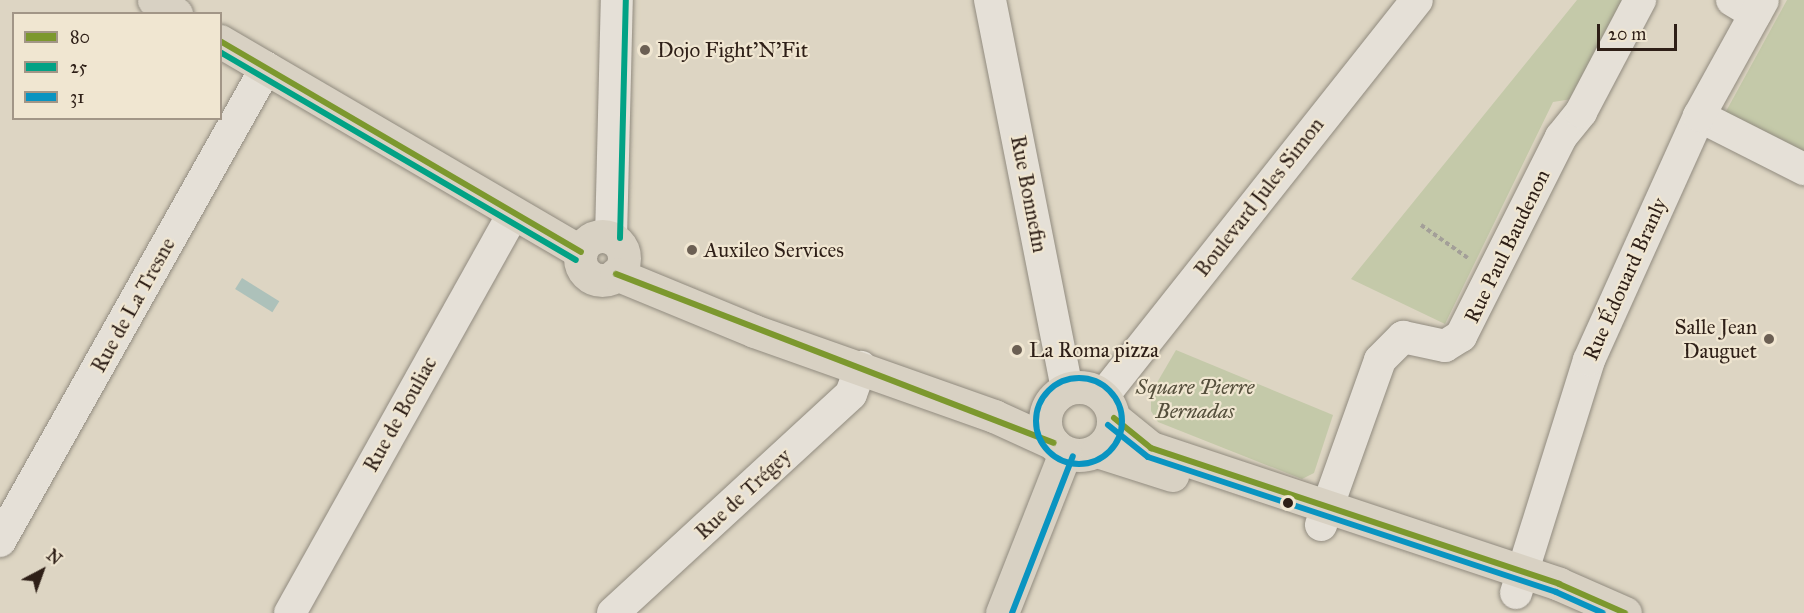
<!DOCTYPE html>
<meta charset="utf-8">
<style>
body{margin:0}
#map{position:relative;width:1804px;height:613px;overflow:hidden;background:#ddd5c3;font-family:"IM FELL Great Primer",serif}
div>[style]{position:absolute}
.green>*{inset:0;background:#c4c9a9}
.water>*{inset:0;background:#adc1ba;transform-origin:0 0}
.path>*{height:4px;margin-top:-2px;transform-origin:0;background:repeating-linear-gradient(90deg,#a39f98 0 4.5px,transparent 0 7.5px)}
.roads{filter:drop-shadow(0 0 2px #918b7f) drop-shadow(0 0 2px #918b7f)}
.minor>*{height:32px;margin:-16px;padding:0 16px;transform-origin:16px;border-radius:16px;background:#e5e0d7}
.major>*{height:33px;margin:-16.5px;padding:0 16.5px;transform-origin:16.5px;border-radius:16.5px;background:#d8d1c3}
.major>.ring{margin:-16.5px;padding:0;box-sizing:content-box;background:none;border:33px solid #d8d1c3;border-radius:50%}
.bus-1>*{height:6px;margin:-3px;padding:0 3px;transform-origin:3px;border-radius:3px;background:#7c982e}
.bus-2>*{height:6px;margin:-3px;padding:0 3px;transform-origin:3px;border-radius:3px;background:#02a285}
.bus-3>*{height:6px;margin:-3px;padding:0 3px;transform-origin:3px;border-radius:3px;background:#0994c1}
.bus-3>.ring{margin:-3px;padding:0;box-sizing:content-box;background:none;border:6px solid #0994c1;border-radius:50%}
.dots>*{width:16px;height:16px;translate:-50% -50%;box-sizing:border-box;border:3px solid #f0e6d1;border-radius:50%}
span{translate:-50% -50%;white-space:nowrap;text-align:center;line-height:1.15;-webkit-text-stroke:4.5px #f0e6d1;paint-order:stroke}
.poi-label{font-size:21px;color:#2e1f17}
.left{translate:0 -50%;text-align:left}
.right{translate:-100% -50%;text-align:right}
.street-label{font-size:21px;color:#2e1f17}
.park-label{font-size:21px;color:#554f3c;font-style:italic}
.legend{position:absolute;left:12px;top:12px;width:210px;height:108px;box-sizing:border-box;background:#f0e6d1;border:2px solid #a29687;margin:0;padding:8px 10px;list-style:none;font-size:18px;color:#2e1f17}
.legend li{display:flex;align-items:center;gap:12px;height:30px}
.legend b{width:30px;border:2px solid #a29687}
.north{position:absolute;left:12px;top:541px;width:60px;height:60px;-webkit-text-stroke:4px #f0e6d1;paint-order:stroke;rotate:41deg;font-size:16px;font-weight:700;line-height:24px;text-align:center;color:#2e1f17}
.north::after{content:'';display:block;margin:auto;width:21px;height:27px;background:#2e1f17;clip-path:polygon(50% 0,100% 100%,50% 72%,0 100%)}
.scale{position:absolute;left:1597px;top:24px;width:80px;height:27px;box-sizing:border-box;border:3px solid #2e1f17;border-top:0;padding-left:8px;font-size:18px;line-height:21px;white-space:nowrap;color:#2e1f17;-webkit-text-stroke:4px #f0e6d1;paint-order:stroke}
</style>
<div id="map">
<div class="green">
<i style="clip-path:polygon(1577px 0,1622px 0,1572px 99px,1553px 102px,1445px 324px,1351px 279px)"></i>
<i style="clip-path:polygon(1787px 0,1804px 0,1804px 154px,1724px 115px)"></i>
<i style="clip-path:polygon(1176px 350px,1333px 415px,1314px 473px,1302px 479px,1158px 422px,1151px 411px,1151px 393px)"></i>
</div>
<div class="water">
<i style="left:242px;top:278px;width:44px;height:13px;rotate:32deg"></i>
</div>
<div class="path">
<i style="left:1421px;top:225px;width:57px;rotate:35.1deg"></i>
</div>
<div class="roads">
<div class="minor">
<i style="left:990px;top:0;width:397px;rotate:78.8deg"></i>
<i style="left:1732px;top:0;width:27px;rotate:31deg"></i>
<i style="left:1699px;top:116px;width:118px;rotate:26.8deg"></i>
<i style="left:611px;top:238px;width:238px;rotate:-88.6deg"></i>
<i style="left:1103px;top:396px;width:505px;rotate:-51.59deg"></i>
<i style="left:1321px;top:525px;width:175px;rotate:-70.3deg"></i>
<i style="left:1380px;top:360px;width:33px;rotate:-45deg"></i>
<i style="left:1403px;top:337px;width:43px;rotate:12.1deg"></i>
<i style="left:1445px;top:346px;width:19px;rotate:-32deg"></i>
<i style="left:1461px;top:336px;width:223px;rotate:-63.3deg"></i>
<i style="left:1561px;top:137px;width:32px;rotate:-51deg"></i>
<i style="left:1581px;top:112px;width:127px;rotate:-62.2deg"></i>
<i style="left:0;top:541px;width:543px;rotate:-60.65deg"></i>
<i style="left:1516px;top:593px;width:244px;rotate:-72.6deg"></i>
<i style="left:1589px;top:360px;width:268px;rotate:-65.7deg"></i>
<i style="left:1699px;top:116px;width:132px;rotate:-61.1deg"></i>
<i style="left:290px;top:613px;width:456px;rotate:-60.8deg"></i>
<i style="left:613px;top:613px;width:323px;rotate:-42.6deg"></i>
<i style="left:851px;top:394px;width:29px;rotate:-70deg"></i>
</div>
<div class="major">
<i style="left:154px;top:0;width:26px;rotate:32deg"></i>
<i style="left:220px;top:41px;width:418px;rotate:30.3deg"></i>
<i class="ring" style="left:580px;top:236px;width:11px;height:11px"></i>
<i style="left:616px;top:274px;width:149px;rotate:22.4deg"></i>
<i style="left:754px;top:331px;width:255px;rotate:19.5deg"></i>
<i style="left:994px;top:416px;width:65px;rotate:24.6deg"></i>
<i class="ring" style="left:1045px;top:387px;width:35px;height:35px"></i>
<i style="left:1114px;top:418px;width:48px;rotate:39deg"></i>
<i style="left:1151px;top:448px;width:430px;rotate:18.4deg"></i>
<i style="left:1559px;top:584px;width:72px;rotate:23.7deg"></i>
<i style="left:1097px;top:451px;width:79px;rotate:17.7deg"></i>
<i style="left:1002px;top:613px;width:172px;rotate:-68.5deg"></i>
</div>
</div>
<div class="bus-1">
<i style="left:220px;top:41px;width:418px;rotate:30.3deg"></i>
<i style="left:616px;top:274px;width:469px;rotate:21.1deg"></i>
<i style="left:1114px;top:418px;width:48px;rotate:39deg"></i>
<i style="left:1151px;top:448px;width:430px;rotate:18.4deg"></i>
<i style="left:1559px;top:584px;width:72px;rotate:23.7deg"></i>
</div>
<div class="bus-2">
<i style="left:220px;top:52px;width:412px;rotate:30.3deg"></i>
<i style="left:620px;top:238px;width:238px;rotate:-88.6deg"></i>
</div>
<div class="bus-3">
<i class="ring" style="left:1036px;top:378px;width:80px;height:80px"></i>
<i style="left:1108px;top:425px;width:51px;rotate:38.7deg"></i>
<i style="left:1148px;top:457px;width:430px;rotate:18.3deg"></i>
<i style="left:1556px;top:592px;width:51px;rotate:24.1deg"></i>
<i style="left:1012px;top:613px;width:168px;rotate:-68.8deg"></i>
</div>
<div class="dots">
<i style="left:645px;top:50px;background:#6b5f53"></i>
<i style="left:692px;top:250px;background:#6b5f53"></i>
<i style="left:1769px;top:339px;background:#6b5f53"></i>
<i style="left:1017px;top:350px;background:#6b5f53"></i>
<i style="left:1288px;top:503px;background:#2e1f17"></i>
</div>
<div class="poi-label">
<span class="left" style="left:657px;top:50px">Dojo Fight'N'Fit</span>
<span class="left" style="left:704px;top:250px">Auxileo Services</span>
<span class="right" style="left:1757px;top:339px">Salle Jean<br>Dauguet</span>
<span class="left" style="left:1029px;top:350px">La Roma pizza</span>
</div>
<div class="street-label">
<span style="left:1029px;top:194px;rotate:79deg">Rue Bonnefin</span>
<span style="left:1259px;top:197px;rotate:-52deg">Boulevard Jules Simon</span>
<span style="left:1507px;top:246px;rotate:-64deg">Rue Paul Baudenon</span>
<span style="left:1625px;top:279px;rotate:-66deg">Rue Édouard Branly</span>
<span style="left:133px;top:305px;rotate:-61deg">Rue de La Tresne</span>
<span style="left:400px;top:414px;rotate:-61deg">Rue de Bouliac</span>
<span style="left:743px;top:494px;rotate:-43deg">Rue de Trégey</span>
</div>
<div class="park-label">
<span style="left:1195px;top:399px">Square Pierre<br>Bernadas</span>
</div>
<ul class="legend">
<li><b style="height:8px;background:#7c982e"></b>80</li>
<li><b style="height:8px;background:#02a285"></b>25</li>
<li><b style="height:8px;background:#0994c1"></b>31</li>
</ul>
<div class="north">N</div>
<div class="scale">20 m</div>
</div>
